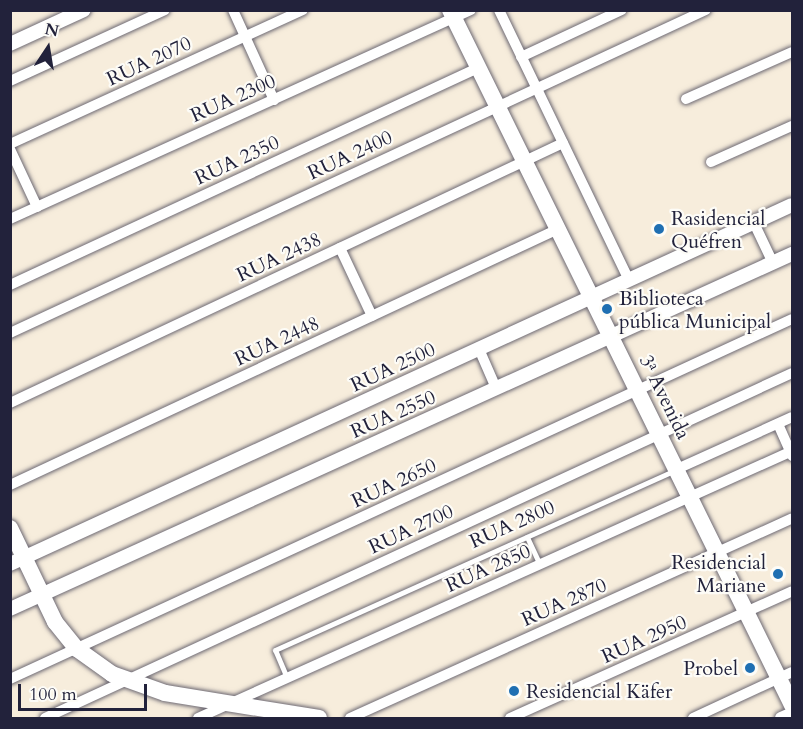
<!DOCTYPE html>
<meta charset="utf-8">
<style>
body{margin:0}
#map{position:relative;width:803px;height:729px;overflow:hidden;background:#f7eddc;font-family:Cardo,serif}
div>[style]{position:absolute}
.roads{filter:drop-shadow(0 0 2px #6d6973) drop-shadow(0 0 2px #6d6973)}
.service>*{height:5px;margin:-2.5px;padding:0 2.5px;transform-origin:2.5px;border-radius:2.5px;background:#fff}
.minor>*{height:10px;margin:-5px;padding:0 5px;transform-origin:5px;border-radius:5px;background:#fff}
.tertiary>*{height:12px;margin:-6px;padding:0 6px;transform-origin:6px;border-radius:6px;background:#fff}
.secondary>*{height:14px;margin:-7px;padding:0 7px;transform-origin:7px;border-radius:7px;background:#fff}
.primary>*{height:16px;margin:-8px;padding:0 8px;transform-origin:8px;border-radius:8px;background:#fff}
.dots>*{width:16px;height:16px;translate:-50% -50%;box-sizing:border-box;border:3px solid #fdfcf7;border-radius:50%}
span{translate:-50% -50%;white-space:nowrap;text-align:center;line-height:1.15;-webkit-text-stroke:4.5px #fdfcf7;paint-order:stroke}
.street-label{font-size:20px;color:#22223b}
.poi-label{font-size:20px;color:#22223b}
.left{translate:0 -50%;text-align:left}
.right{translate:-100% -50%;text-align:right}
.frame{position:absolute;inset:0;border:12px solid #22223b;pointer-events:none}
.north{position:absolute;left:18px;top:18px;width:60px;height:60px;-webkit-text-stroke:4px #fdfcf7;paint-order:stroke;rotate:12deg;font-size:16px;font-weight:700;line-height:24px;text-align:center;color:#22223b}
.north::after{content:'';display:block;margin:auto;width:21px;height:27px;background:#22223b;clip-path:polygon(50% 0,100% 100%,50% 72%,0 100%)}
.scale{position:absolute;left:18px;top:684px;width:129px;height:27px;box-sizing:border-box;border:3px solid #22223b;border-top:0;padding-left:8px;font-size:18px;line-height:21px;white-space:nowrap;color:#22223b;-webkit-text-stroke:4px #fdfcf7;paint-order:stroke}
</style>
<div id="map">
<div class="roads">
<div class="service">
<i style="left:527px;top:537px;width:31px;rotate:65deg"></i>
<i style="left:287px;top:678px;width:30px;rotate:-113deg"></i>
<i style="left:275px;top:650px;width:436px;rotate:-24.2deg"></i>
</div>
<div class="minor">
<i style="left:233px;top:10px;width:99px;rotate:65.5deg"></i>
<i style="left:499px;top:10px;width:300px;rotate:64.3deg"></i>
<i style="left:521px;top:57px;width:111px;rotate:-25deg"></i>
<i style="left:10px;top:81px;width:170px;rotate:-24.6deg"></i>
<i style="left:686px;top:99px;width:116px;rotate:-23.9deg"></i>
<i style="left:10px;top:144px;width:322px;rotate:-24.6deg"></i>
<i style="left:10px;top:149px;width:64px;rotate:65deg"></i>
<i style="left:711px;top:162px;width:89px;rotate:-24deg"></i>
<i style="left:10px;top:219px;width:506px;rotate:-24.39deg"></i>
<i style="left:754px;top:223px;width:44px;rotate:64.6deg"></i>
<i style="left:340px;top:248px;width:75px;rotate:64.8deg"></i>
<i style="left:10px;top:285px;width:516px;rotate:-24.88deg"></i>
<i style="left:10px;top:333px;width:767px;rotate:-24.9deg"></i>
<i style="left:479px;top:349px;width:43px;rotate:66.4deg"></i>
<i style="left:10px;top:403px;width:611px;rotate:-25.18deg"></i>
<i style="left:778px;top:424px;width:35px;rotate:66deg"></i>
<i style="left:677px;top:469px;width:126px;rotate:-24.3deg"></i>
<i style="left:10px;top:485px;width:605px;rotate:-25.04deg"></i>
<i style="left:10px;top:679px;width:861px;rotate:-24.72deg"></i>
<i style="left:45px;top:718px;width:823px;rotate:-24.79deg"></i>
<i style="left:198px;top:718px;width:651px;rotate:-24.2deg"></i>
<i style="left:350px;top:718px;width:485px;rotate:-24.3deg"></i>
<i style="left:510px;top:718px;width:309px;rotate:-24.2deg"></i>
<i style="left:693px;top:718px;width:109px;rotate:-24.9deg"></i>
</div>
<div class="tertiary">
<i style="left:781px;top:718px;width:12px;rotate:-24deg"></i>
</div>
<div class="secondary">
<i style="left:10px;top:44px;width:81px;rotate:-24.7deg"></i>
<i style="left:10px;top:564px;width:860px;rotate:-24.66deg"></i>
<i style="left:10px;top:609px;width:859px;rotate:-24.42deg"></i>
</div>
<div class="primary">
<i style="left:450px;top:10px;width:775px;rotate:63.8deg"></i>
<i style="left:10px;top:528px;width:104px;rotate:64.4deg"></i>
<i style="left:55px;top:622px;width:35px;rotate:51deg"></i>
<i style="left:77px;top:649px;width:43px;rotate:35.5deg"></i>
<i style="left:112px;top:674px;width:56px;rotate:19.7deg"></i>
<i style="left:165px;top:693px;width:156px;rotate:9.2deg"></i>
</div>
</div>
<div class="dots">
<i style="left:659px;top:229px;background:#1f6fb2"></i>
<i style="left:607px;top:309px;background:#1f6fb2"></i>
<i style="left:778px;top:574px;background:#1f6fb2"></i>
<i style="left:750px;top:668px;background:#1f6fb2"></i>
<i style="left:514px;top:691px;background:#1f6fb2"></i>
</div>
<div class="street-label">
<span style="left:149px;top:61px;rotate:-25deg">RUA 2070</span>
<span style="left:233px;top:98px;rotate:-24deg">RUA 2300</span>
<span style="left:350px;top:155px;rotate:-25deg">RUA 2400</span>
<span style="left:237px;top:160px;rotate:-25deg">RUA 2350</span>
<span style="left:279px;top:257px;rotate:-25deg">RUA 2438</span>
<span style="left:277px;top:341px;rotate:-25deg">RUA 2448</span>
<span style="left:393px;top:367px;rotate:-25deg">RUA 2500</span>
<span style="left:665px;top:397px;rotate:64deg">3ª Avenida</span>
<span style="left:393px;top:414px;rotate:-24deg">RUA 2550</span>
<span style="left:394px;top:483px;rotate:-25deg">RUA 2650</span>
<span style="left:512px;top:524px;rotate:-24deg">RUA 2800</span>
<span style="left:411px;top:529px;rotate:-25deg">RUA 2700</span>
<span style="left:488px;top:568px;rotate:-24deg">RUA 2850</span>
<span style="left:564px;top:602px;rotate:-24deg">RUA 2870</span>
<span style="left:644px;top:639px;rotate:-24deg">RUA 2950</span>
</div>
<div class="poi-label">
<span class="left" style="left:671px;top:230px">Rasidencial<br>Quéfren</span>
<span class="left" style="left:619px;top:310px">Biblioteca<br>pública Municipal</span>
<span class="right" style="left:766px;top:574px">Residencial<br>Mariane</span>
<span class="right" style="left:738px;top:668px">Probel</span>
<span class="left" style="left:526px;top:691px">Residencial Käfer</span>
</div>
<div class="frame"></div>
<div class="north">N</div>
<div class="scale">100 m</div>
</div>
